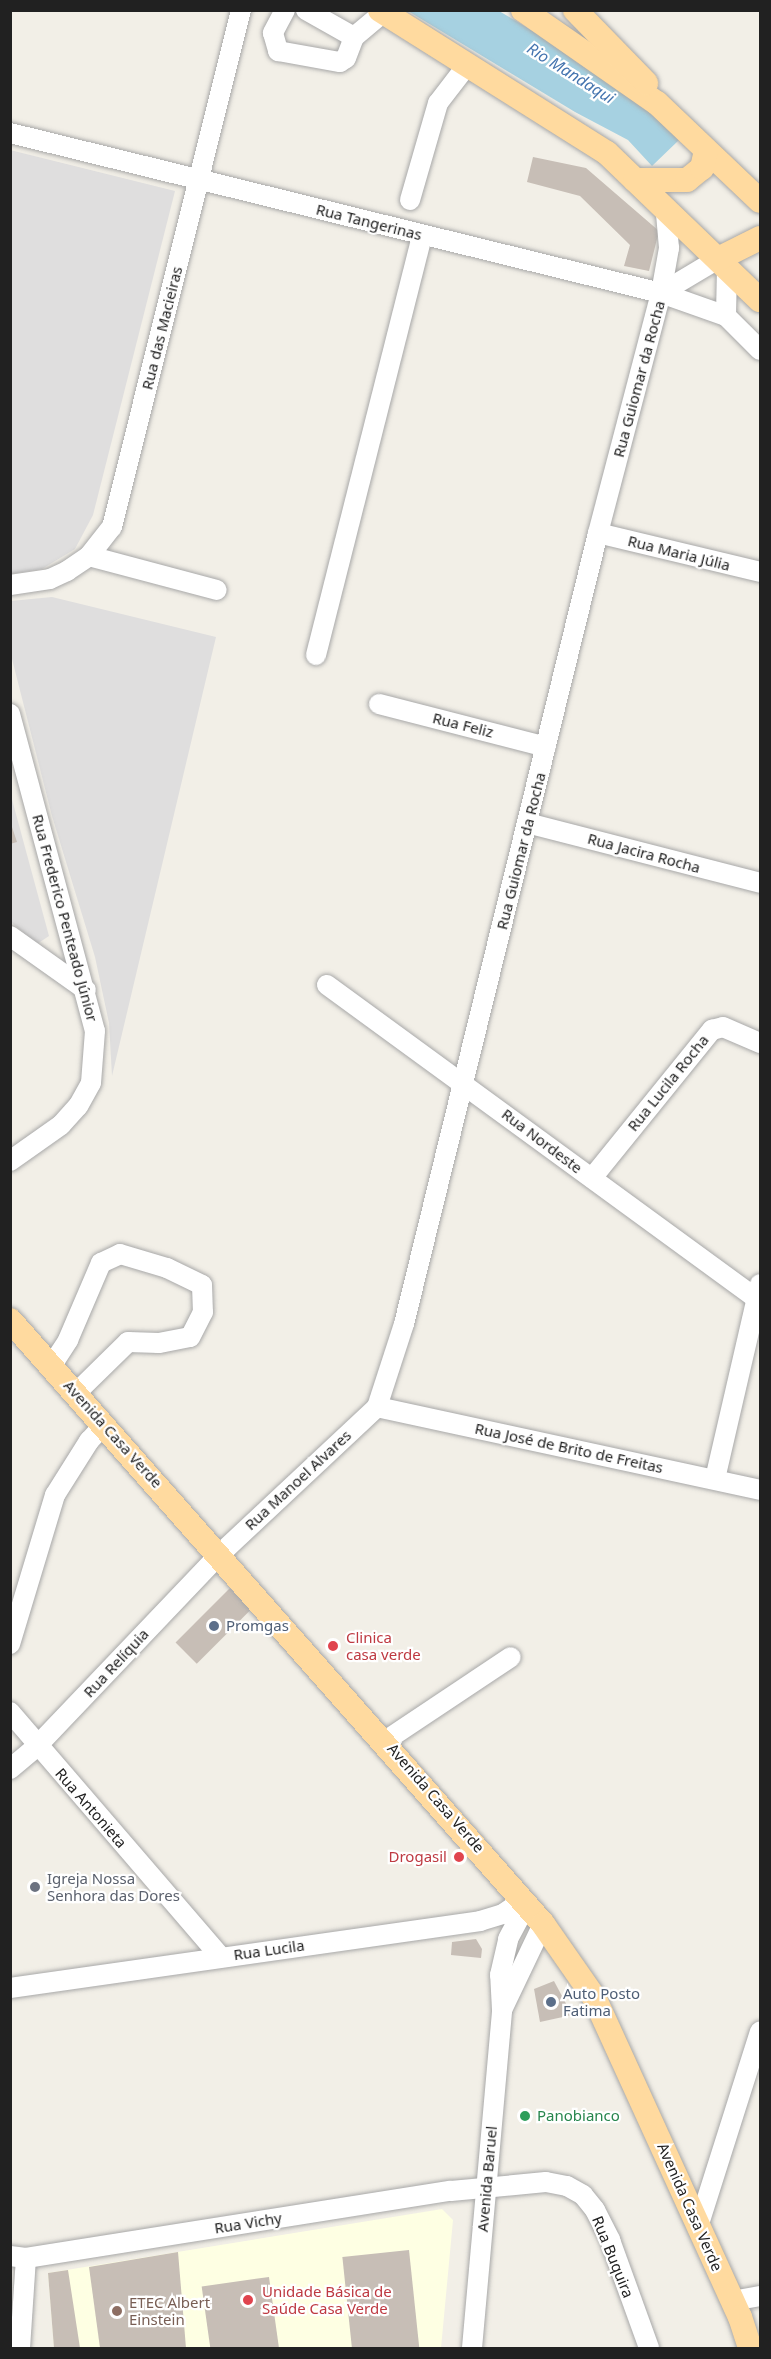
<!DOCTYPE html>
<meta charset="utf-8">
<style>
body{margin:0}
#map{position:relative;width:771px;height:2359px;overflow:hidden;background:#f2efe7;font-family:"Noto Sans",sans-serif}
div>[style]{position:absolute}
.residential>*{inset:0;background:#dfdede}
.education>*{inset:0;background:#feffe3}
.water>*{inset:0;background:#a6d1e1}
.building>*{inset:0;background:#c7beb6;transform-origin:0 0}
.roads{filter:drop-shadow(0 0 2px #a8a8a8) drop-shadow(0 0 2px #a8a8a8)}
.minor>*{height:20px;margin:-10px;padding:0 10px;transform-origin:10px;border-radius:10px;background:#fff}
.major>*{height:24px;margin:-12px;padding:0 12px;transform-origin:12px;border-radius:12px;background:#ffda9f}
.dots>*{width:16px;height:16px;translate:-50% -50%;box-sizing:border-box;border:3px solid #fff;border-radius:50%}
span{translate:-50% -50%;white-space:nowrap;text-align:center;line-height:1.15;-webkit-text-stroke:4.5px #fff;paint-order:stroke}
.street-label{font-size:15px;color:#212121}
.service-label{font-size:15px;color:#4e5e75}
.left{translate:0 -50%;text-align:left}
.health-label{font-size:15px;color:#be3a42}
.right{translate:-100% -50%;text-align:right}
.worship-label{font-size:15px;color:#5b616d}
.leisure-label{font-size:15px;color:#27864d}
.education-label{font-size:15px;color:#785e54}
.water-label{font-size:16px;color:#4474af;font-style:italic}
.frame{position:absolute;inset:0;border:12px solid #212121;pointer-events:none}
</style>
<div id="map">
<div class="residential">
<i style="clip-path:polygon(10px 150px,175px 191px,93px 515px,75px 549px,42px 569px,11px 574px)"></i>
<i style="clip-path:polygon(52px 597px,216px 637px,112px 1076px,109px 1023px,95px 957px,52px 816px,11px 655px,11px 601px)"></i>
<i style="clip-path:polygon(10px 792px,49px 936px,37px 944px,11px 922px)"></i>
</div>
<div class="education">
<i style="clip-path:polygon(442px 2209px,453px 2220px,441px 2348px,54px 2348px,48px 2273px)"></i>
</div>
<div class="water">
<i style="clip-path:polygon(408px 11px,499px 11px,561px 48px,647px 110px,679px 140px,652px 166px,628px 140px,575px 112px)"></i>
</div>
<div class="building">
<i style="clip-path:polygon(533px 157px,586px 168px,659px 231px,649px 271px,624px 266px,630px 245px,580px 196px,527px 182px)"></i>
<i style="clip-path:polygon(10px 821px,17px 842px,10px 844px)"></i>
<i style="left:230px;top:1588px;width:30px;height:77px;rotate:45deg"></i>
<i style="clip-path:polygon(476px 1939px,482px 1949px,481px 1958px,451px 1955px,452px 1942px)"></i>
<i style="clip-path:polygon(554px 1981px,572px 2015px,540px 2022px,534px 1989px)"></i>
<i style="left:409px;top:2250px;width:99px;height:67px;rotate:84deg"></i>
<i style="clip-path:polygon(178px 2252px,186px 2348px,100px 2348px,89px 2267px)"></i>
<i style="clip-path:polygon(68px 2270px,80px 2348px,54px 2348px,48px 2273px)"></i>
<i style="left:269px;top:2277px;width:71px;height:68px;rotate:82deg"></i>
</div>
<div class="roads">
<div class="minor">
<i style="left:285px;top:10px;width:26px;rotate:118deg"></i>
<i style="left:273px;top:33px;width:19px;rotate:74deg"></i>
<i style="left:278px;top:51px;width:63px;rotate:10.1deg"></i>
<i style="left:340px;top:62px;width:7px;rotate:-34deg"></i>
<i style="left:346px;top:58px;width:22px;rotate:-69deg"></i>
<i style="left:354px;top:37px;width:38px;rotate:-40deg"></i>
<i style="left:306px;top:10px;width:55px;rotate:29.4deg"></i>
<i style="left:10px;top:133px;width:670px;rotate:13.81deg"></i>
<i style="left:661px;top:293px;width:69px;rotate:19.5deg"></i>
<i style="left:726px;top:316px;width:48px;rotate:45deg"></i>
<i style="left:410px;top:200px;width:101px;rotate:-73.9deg"></i>
<i style="left:438px;top:103px;width:49px;rotate:-52.4deg"></i>
<i style="left:661px;top:293px;width:46px;rotate:-79.9deg"></i>
<i style="left:669px;top:248px;width:38px;rotate:-95deg"></i>
<i style="left:726px;top:316px;width:48px;rotate:-88.8deg"></i>
<i style="left:598px;top:533px;width:167px;rotate:13.5deg"></i>
<i style="left:89px;top:556px;width:132px;rotate:14.9deg"></i>
<i style="left:10px;top:585px;width:40px;rotate:-8.5deg"></i>
<i style="left:50px;top:579px;width:19px;rotate:-25deg"></i>
<i style="left:67px;top:571px;width:27px;rotate:-34deg"></i>
<i style="left:89px;top:556px;width:37px;rotate:-52deg"></i>
<i style="left:112px;top:527px;width:533px;rotate:-75.99deg"></i>
<i style="left:316px;top:655px;width:432px;rotate:-75.8deg"></i>
<i style="left:379px;top:704px;width:172px;rotate:14.4deg"></i>
<i style="left:10px;top:714px;width:328px;rotate:75deg"></i>
<i style="left:95px;top:1031px;width:52px;rotate:94.4deg"></i>
<i style="left:91px;top:1083px;width:26px;rotate:119deg"></i>
<i style="left:78px;top:1106px;width:25px;rotate:132deg"></i>
<i style="left:61px;top:1125px;width:62px;rotate:144.8deg"></i>
<i style="left:527px;top:823px;width:241px;rotate:14.4deg"></i>
<i style="left:10px;top:936px;width:93px;rotate:35.4deg"></i>
<i style="left:327px;top:985px;width:532px;rotate:36.14deg"></i>
<i style="left:592px;top:1178px;width:191px;rotate:-51deg"></i>
<i style="left:712px;top:1030px;width:11px;rotate:-15deg"></i>
<i style="left:723px;top:1027px;width:40px;rotate:23.4deg"></i>
<i style="left:52px;top:1365px;width:30px;rotate:-57deg"></i>
<i style="left:68px;top:1340px;width:84px;rotate:-66.8deg"></i>
<i style="left:101px;top:1263px;width:21px;rotate:-25deg"></i>
<i style="left:120px;top:1254px;width:49px;rotate:16.6deg"></i>
<i style="left:167px;top:1268px;width:39px;rotate:26deg"></i>
<i style="left:202px;top:1285px;width:27px;rotate:88deg"></i>
<i style="left:203px;top:1312px;width:28px;rotate:117deg"></i>
<i style="left:190px;top:1337px;width:32px;rotate:169deg"></i>
<i style="left:159px;top:1343px;width:31px;rotate:-178deg"></i>
<i style="left:128px;top:1342px;width:73px;rotate:135.6deg"></i>
<i style="left:377px;top:1407px;width:392px;rotate:12.2deg"></i>
<i style="left:715px;top:1479px;width:200px;rotate:-77deg"></i>
<i style="left:10px;top:1644px;width:156px;rotate:-73.2deg"></i>
<i style="left:55px;top:1495px;width:64px;rotate:-57.8deg"></i>
<i style="left:89px;top:1441px;width:22px;rotate:-47deg"></i>
<i style="left:10px;top:1712px;width:323px;rotate:49.3deg"></i>
<i style="left:385px;top:1741px;width:151px;rotate:-33.7deg"></i>
<i style="left:10px;top:1769px;width:35px;rotate:-40deg"></i>
<i style="left:37px;top:1746px;width:265px;rotate:-46.4deg"></i>
<i style="left:220px;top:1554px;width:215px;rotate:-43.1deg"></i>
<i style="left:377px;top:1407px;width:87px;rotate:-72deg"></i>
<i style="left:404px;top:1324px;width:814px;rotate:-76.22deg"></i>
<i style="left:598px;top:533px;width:248px;rotate:-75.3deg"></i>
<i style="left:661px;top:293px;width:66px;rotate:-30.8deg"></i>
<i style="left:10px;top:1988px;width:475px;rotate:-8.1deg"></i>
<i style="left:480px;top:1921px;width:24px;rotate:-17deg"></i>
<i style="left:503px;top:1914px;width:24px;rotate:-35deg"></i>
<i style="left:502px;top:2010px;width:95px;rotate:-64.5deg"></i>
<i style="left:698px;top:2227px;width:205px;rotate:-72.4deg"></i>
<i style="left:10px;top:2256px;width:16px;rotate:7deg"></i>
<i style="left:26px;top:2258px;width:430px;rotate:-9deg"></i>
<i style="left:451px;top:2191px;width:95px;rotate:-5.4deg"></i>
<i style="left:546px;top:2182px;width:21px;rotate:11deg"></i>
<i style="left:567px;top:2186px;width:18px;rotate:29deg"></i>
<i style="left:583px;top:2195px;width:19px;rotate:51deg"></i>
<i style="left:595px;top:2210px;width:34px;rotate:63deg"></i>
<i style="left:610px;top:2240px;width:115px;rotate:70.1deg"></i>
<i style="left:732px;top:2301px;width:28px;rotate:-10deg"></i>
<i style="left:20px;top:2348px;width:90px;rotate:-86.2deg"></i>
<i style="left:472px;top:2348px;width:339px;rotate:-84.9deg"></i>
<i style="left:502px;top:2010px;width:35px;rotate:-93deg"></i>
<i style="left:500px;top:1975px;width:37px;rotate:-77deg"></i>
<i style="left:508px;top:1939px;width:40px;rotate:-62deg"></i>
</div>
<div class="major">
<i style="left:380px;top:10px;width:268px;rotate:32.2deg"></i>
<i style="left:607px;top:153px;width:212px;rotate:43.9deg"></i>
<i style="left:523px;top:10px;width:163px;rotate:34.8deg"></i>
<i style="left:657px;top:103px;width:142px;rotate:43.6deg"></i>
<i style="left:575px;top:10px;width:102px;rotate:45.8deg"></i>
<i style="left:635px;top:180px;width:52px"></i>
<i style="left:687px;top:180px;width:19px;rotate:-39deg"></i>
<i style="left:702px;top:168px;width:18px;rotate:-77deg"></i>
<i style="left:718px;top:259px;width:47px;rotate:-26.6deg"></i>
<i style="left:10px;top:1320px;width:806px;rotate:48.57deg"></i>
<i style="left:543px;top:1924px;width:89px;rotate:55.1deg"></i>
<i style="left:594px;top:1997px;width:352px;rotate:65.5deg"></i>
<i style="left:740px;top:2317px;width:33px;rotate:72deg"></i>
</div>
</div>
<div class="dots">
<i style="left:214px;top:1626px;background:#5c6f8a"></i>
<i style="left:333px;top:1646px;background:#e0444e"></i>
<i style="left:459px;top:1857px;background:#e0444e"></i>
<i style="left:35px;top:1887px;background:#6b7280"></i>
<i style="left:551px;top:2002px;background:#5c6f8a"></i>
<i style="left:525px;top:2116px;background:#2e9e5b"></i>
<i style="left:248px;top:2300px;background:#e0444e"></i>
<i style="left:117px;top:2311px;background:#8d6e63"></i>
</div>
<div class="street-label">
<span style="left:369px;top:222px;rotate:14deg">Rua Tangerinas</span>
<span style="left:162px;top:328px;rotate:-76deg">Rua das Macieiras</span>
<span style="left:639px;top:379px;rotate:-75deg">Rua Guiomar da Rocha</span>
<span style="left:679px;top:553px;rotate:14deg">Rua Maria Júlia</span>
<span style="left:463px;top:725px;rotate:14deg">Rua Feliz</span>
<span style="left:521px;top:851px;rotate:-76deg">Rua Guiomar da Rocha</span>
<span style="left:644px;top:853px;rotate:15deg">Rua Jacira Rocha</span>
<span style="left:65px;top:918px;rotate:75deg">Rua Frederico Penteado Júnior</span>
<span style="left:668px;top:1083px;rotate:-51deg">Rua Lucila Rocha</span>
<span style="left:542px;top:1141px;rotate:37deg">Rua Nordeste</span>
<span style="left:113px;top:1434px;rotate:48deg">Avenida Casa Verde</span>
<span style="left:569px;top:1448px;rotate:12deg">Rua José de Brito de Freitas</span>
<span style="left:298px;top:1480px;rotate:-43deg">Rua Manoel Alvares</span>
<span style="left:116px;top:1663px;rotate:-47deg">Rua Relíquia</span>
<span style="left:436px;top:1798px;rotate:49deg">Avenida Casa Verde</span>
<span style="left:91px;top:1808px;rotate:49deg">Rua Antonieta</span>
<span style="left:269px;top:1950px;rotate:-8deg">Rua Lucila</span>
<span style="left:487px;top:2179px;rotate:-85deg">Avenida Baruel</span>
<span style="left:690px;top:2207px;rotate:66deg">Avenida Casa Verde</span>
<span style="left:248px;top:2223px;rotate:-9deg">Rua Vichy</span>
<span style="left:613px;top:2257px;rotate:68deg">Rua Buquira</span>
</div>
<div class="service-label">
<span class="left" style="left:226px;top:1626px">Promgas</span>
<span class="left" style="left:563px;top:2002px">Auto Posto<br>Fatima</span>
</div>
<div class="health-label">
<span class="left" style="left:346px;top:1646px">Clinica<br>casa verde</span>
<span class="right" style="left:447px;top:1857px">Drogasil</span>
<span class="left" style="left:262px;top:2300px">Unidade Básica de<br>Saúde Casa Verde</span>
</div>
<div class="worship-label">
<span class="left" style="left:47px;top:1887px">Igreja Nossa<br>Senhora das Dores</span>
</div>
<div class="leisure-label">
<span class="left" style="left:537px;top:2116px">Panobianco</span>
</div>
<div class="education-label">
<span class="left" style="left:129px;top:2311px">ETEC Albert<br>Einstein</span>
</div>
<div class="water-label">
<span style="left:571px;top:73px;rotate:32deg">Rio Mandaqui</span>
</div>
<div class="frame"></div>
</div>
